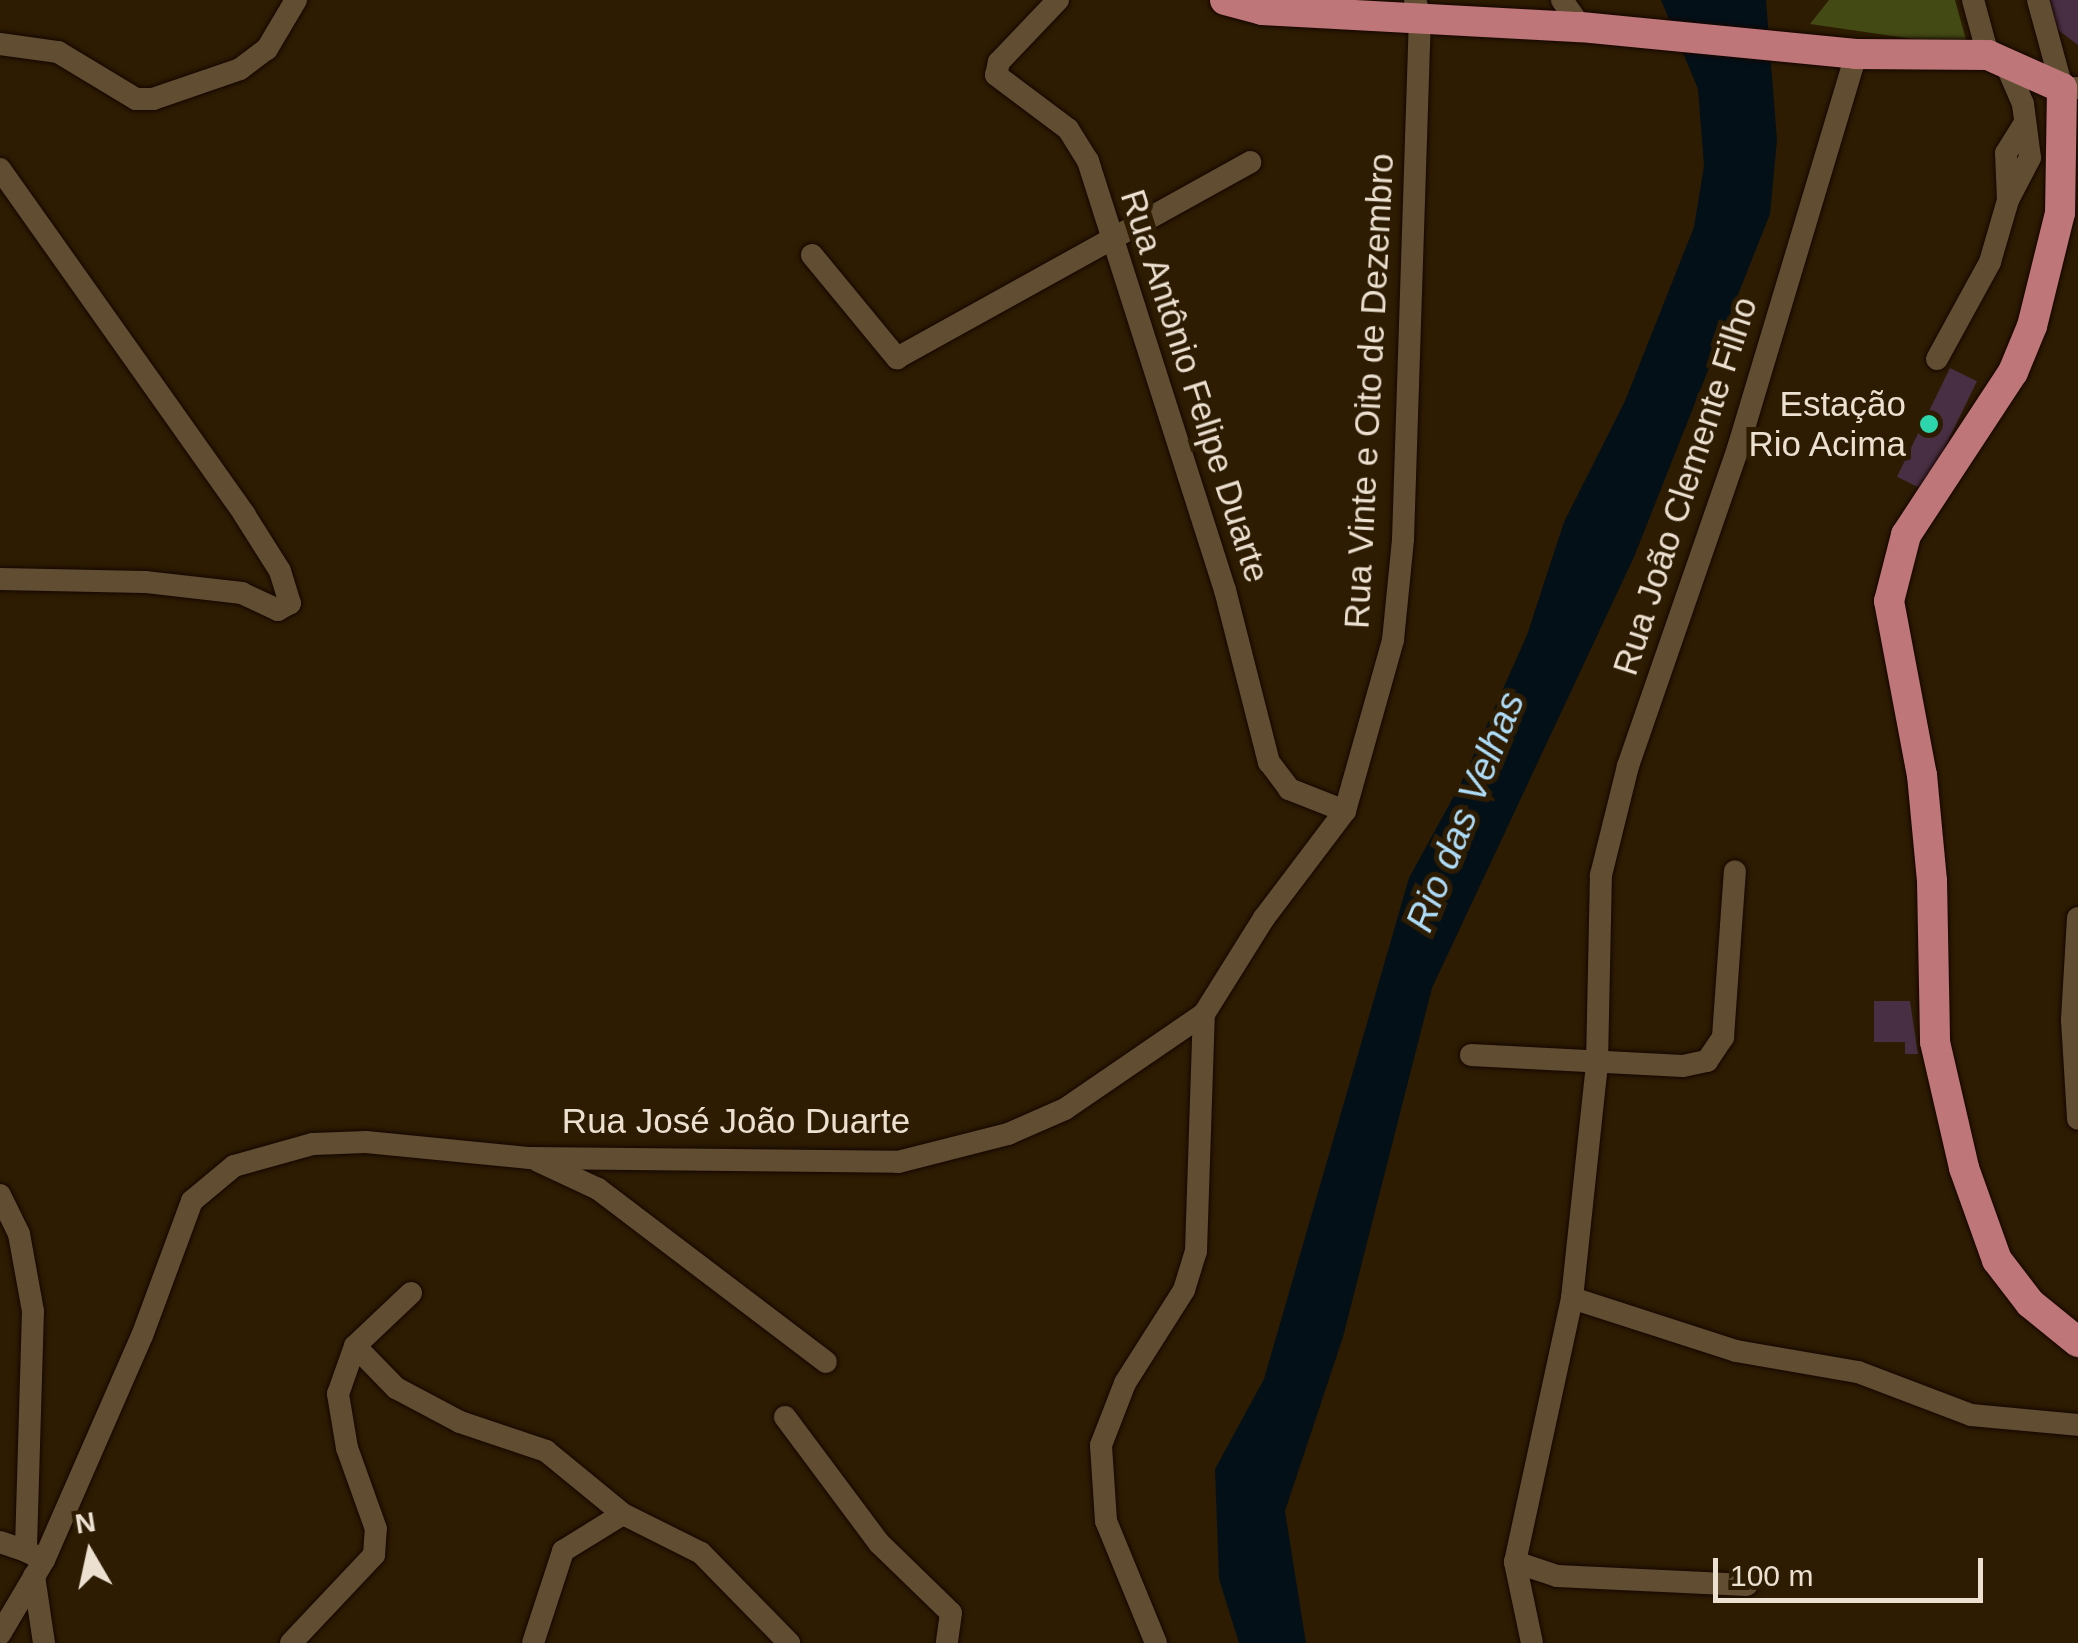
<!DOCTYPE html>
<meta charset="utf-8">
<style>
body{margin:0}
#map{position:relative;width:2078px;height:1643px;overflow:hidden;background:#2d1c02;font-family:Arial,sans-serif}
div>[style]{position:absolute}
.green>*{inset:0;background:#434a14}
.water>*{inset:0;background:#041018}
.building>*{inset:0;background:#492f43;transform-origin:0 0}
.roads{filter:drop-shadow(0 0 2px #150600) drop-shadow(0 0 2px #150600)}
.minor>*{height:22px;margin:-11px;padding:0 11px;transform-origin:11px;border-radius:11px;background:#614d32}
.major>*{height:30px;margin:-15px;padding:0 15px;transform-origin:15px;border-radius:15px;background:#be7679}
.dots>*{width:28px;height:28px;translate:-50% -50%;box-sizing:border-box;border:5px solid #2d1c02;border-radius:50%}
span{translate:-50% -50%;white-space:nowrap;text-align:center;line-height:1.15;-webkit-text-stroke:10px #2d1c02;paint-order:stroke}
.street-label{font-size:35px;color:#ece0d1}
.poi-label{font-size:35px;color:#ece0d1}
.right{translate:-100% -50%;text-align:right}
.water-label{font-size:38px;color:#addcf9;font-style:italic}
.north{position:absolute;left:40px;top:1503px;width:100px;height:100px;-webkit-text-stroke:8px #2d1c02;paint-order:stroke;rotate:351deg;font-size:28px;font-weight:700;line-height:40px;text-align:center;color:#ece0d1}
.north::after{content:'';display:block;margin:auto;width:35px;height:45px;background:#ece0d1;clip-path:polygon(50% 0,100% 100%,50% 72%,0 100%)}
.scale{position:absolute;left:1713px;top:1558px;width:270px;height:45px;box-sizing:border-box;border:5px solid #ece0d1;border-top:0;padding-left:12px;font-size:30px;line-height:35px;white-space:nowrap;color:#ece0d1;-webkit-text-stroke:8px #2d1c02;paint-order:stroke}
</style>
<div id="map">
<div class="green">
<i style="clip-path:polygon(1829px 0,1955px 0,1968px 47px,1810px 24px)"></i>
</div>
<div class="water">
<i style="clip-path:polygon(1661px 0,1766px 0,1777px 140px,1770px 214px,1634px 557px,1432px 988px,1343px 1337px,1285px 1511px,1306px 1643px,1239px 1643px,1219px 1579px,1215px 1469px,1264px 1379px,1409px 878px,1461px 783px,1527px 635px,1564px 522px,1625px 401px,1694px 227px,1704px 166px,1698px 89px)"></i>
</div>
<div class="building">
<i style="clip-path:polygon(2045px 0,2078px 0,2078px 45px,2050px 24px)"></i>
<i style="left:1950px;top:368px;width:30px;height:121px;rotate:26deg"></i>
<i style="clip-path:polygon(1874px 1001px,1910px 1001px,1918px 1054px,1905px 1054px,1905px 1042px,1874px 1042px)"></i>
</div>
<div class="roads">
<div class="minor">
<i style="left:1058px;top:0;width:86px;rotate:133.6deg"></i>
<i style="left:999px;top:62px;width:13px;rotate:103deg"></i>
<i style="left:996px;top:75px;width:90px;rotate:36.9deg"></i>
<i style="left:1068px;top:129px;width:38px;rotate:58deg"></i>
<i style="left:1088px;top:161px;width:450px;rotate:72.3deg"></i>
<i style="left:1225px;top:590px;width:178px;rotate:75.7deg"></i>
<i style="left:1269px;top:762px;width:34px;rotate:53deg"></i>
<i style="left:1289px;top:789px;width:60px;rotate:21.4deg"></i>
<i style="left:1562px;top:0;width:33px;rotate:55deg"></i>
<i style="left:1973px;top:0;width:57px;rotate:74.7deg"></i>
<i style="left:2038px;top:0;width:91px;rotate:74.7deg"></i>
<i style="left:2062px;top:88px;width:16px"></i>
<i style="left:0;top:44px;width:59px;rotate:7.9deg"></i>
<i style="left:58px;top:52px;width:91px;rotate:31.1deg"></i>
<i style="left:136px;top:99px;width:17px"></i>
<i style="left:153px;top:99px;width:92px;rotate:-19deg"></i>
<i style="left:240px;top:69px;width:34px;rotate:-37deg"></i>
<i style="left:267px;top:49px;width:57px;rotate:-59.4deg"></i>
<i style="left:2007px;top:67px;width:40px;rotate:66.6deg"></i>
<i style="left:2023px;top:104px;width:54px;rotate:82.6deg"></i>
<i style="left:2030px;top:158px;width:47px;rotate:117.6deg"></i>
<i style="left:0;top:169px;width:423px;rotate:54.7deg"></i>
<i style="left:244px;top:514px;width:67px;rotate:57.7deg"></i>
<i style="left:280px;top:571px;width:34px;rotate:73deg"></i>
<i style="left:290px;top:603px;width:14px;rotate:150deg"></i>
<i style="left:278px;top:610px;width:40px;rotate:-155deg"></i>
<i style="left:242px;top:593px;width:98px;rotate:-173.5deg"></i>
<i style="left:145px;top:582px;width:145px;rotate:-178.8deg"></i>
<i style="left:812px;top:255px;width:134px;rotate:50.5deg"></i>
<i style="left:897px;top:358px;width:404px;rotate:-29deg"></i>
<i style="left:1937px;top:359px;width:111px;rotate:-61.3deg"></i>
<i style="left:1990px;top:262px;width:65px;rotate:-73.8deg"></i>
<i style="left:2008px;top:200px;width:47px;rotate:-92.4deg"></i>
<i style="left:2006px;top:153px;width:32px;rotate:-58deg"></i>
<i style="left:2078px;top:918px;width:102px;rotate:93.4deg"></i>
<i style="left:2072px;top:1020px;width:99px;rotate:86.5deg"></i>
<i style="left:1471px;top:1055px;width:212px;rotate:3deg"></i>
<i style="left:1683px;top:1066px;width:25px;rotate:-12deg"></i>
<i style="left:1707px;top:1061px;width:29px;rotate:-56deg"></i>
<i style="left:1723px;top:1037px;width:166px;rotate:-85.9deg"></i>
<i style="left:538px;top:1161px;width:66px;rotate:25deg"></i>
<i style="left:598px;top:1189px;width:286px;rotate:37.2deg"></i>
<i style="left:0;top:1195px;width:43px;rotate:64deg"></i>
<i style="left:19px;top:1234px;width:78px;rotate:79.7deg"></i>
<i style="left:33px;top:1311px;width:240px;rotate:91.7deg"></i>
<i style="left:26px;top:1551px;width:20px;rotate:27deg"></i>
<i style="left:44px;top:1560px;width:86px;rotate:120.7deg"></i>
<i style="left:411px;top:1293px;width:77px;rotate:136.6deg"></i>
<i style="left:355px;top:1346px;width:59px;rotate:45.7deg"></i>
<i style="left:396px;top:1388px;width:72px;rotate:28deg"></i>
<i style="left:460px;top:1422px;width:91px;rotate:18.6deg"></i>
<i style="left:546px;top:1451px;width:99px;rotate:39.3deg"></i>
<i style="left:623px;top:1514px;width:87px;rotate:26.6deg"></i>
<i style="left:701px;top:1553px;width:126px;rotate:45.6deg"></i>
<i style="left:1572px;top:1298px;width:172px;rotate:17.9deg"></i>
<i style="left:1736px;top:1351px;width:124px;rotate:9.8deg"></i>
<i style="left:1858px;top:1372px;width:121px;rotate:20.8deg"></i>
<i style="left:1971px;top:1415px;width:107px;rotate:5.3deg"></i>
<i style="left:785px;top:1417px;width:157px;rotate:53.3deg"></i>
<i style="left:879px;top:1543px;width:100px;rotate:44.2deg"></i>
<i style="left:951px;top:1613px;width:30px;rotate:98deg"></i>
<i style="left:0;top:1542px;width:28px;rotate:19deg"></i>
<i style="left:44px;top:1560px;width:244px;rotate:-66.4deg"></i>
<i style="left:142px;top:1336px;width:144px;rotate:-69.7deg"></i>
<i style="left:192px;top:1201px;width:55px;rotate:-39.8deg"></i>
<i style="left:234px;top:1166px;width:82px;rotate:-15.6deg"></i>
<i style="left:313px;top:1144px;width:53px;rotate:-2.2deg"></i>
<i style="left:366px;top:1142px;width:165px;rotate:5.6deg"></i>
<i style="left:530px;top:1158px;width:368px;rotate:0.6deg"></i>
<i style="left:898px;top:1162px;width:114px;rotate:-14.3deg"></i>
<i style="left:1008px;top:1134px;width:62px;rotate:-23.7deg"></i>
<i style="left:1065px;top:1109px;width:168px;rotate:-34.4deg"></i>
<i style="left:1515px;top:1562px;width:44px;rotate:18.4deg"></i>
<i style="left:1557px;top:1576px;width:190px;rotate:2.7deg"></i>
<i style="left:34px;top:1576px;width:68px;rotate:81.5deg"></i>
<i style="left:291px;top:1643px;width:121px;rotate:-46.7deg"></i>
<i style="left:374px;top:1555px;width:26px;rotate:-86deg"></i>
<i style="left:376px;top:1529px;width:86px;rotate:-109.7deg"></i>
<i style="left:347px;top:1448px;width:55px;rotate:-99.5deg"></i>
<i style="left:338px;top:1394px;width:51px;rotate:-70.5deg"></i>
<i style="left:533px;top:1643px;width:97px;rotate:-71.9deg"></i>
<i style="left:563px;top:1551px;width:70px;rotate:-31.7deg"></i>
<i style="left:1156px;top:1643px;width:132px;rotate:-112.3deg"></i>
<i style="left:1106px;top:1521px;width:76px;rotate:-93.8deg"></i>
<i style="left:1101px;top:1445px;width:66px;rotate:-68.8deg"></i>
<i style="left:1125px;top:1383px;width:110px;rotate:-57.6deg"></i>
<i style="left:1184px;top:1290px;width:41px;rotate:-72.9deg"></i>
<i style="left:1196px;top:1251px;width:237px;rotate:-88.1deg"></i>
<i style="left:1204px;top:1014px;width:113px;rotate:-58deg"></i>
<i style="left:1264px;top:918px;width:134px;rotate:-52.9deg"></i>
<i style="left:1345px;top:811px;width:178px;rotate:-74.3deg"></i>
<i style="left:1393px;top:640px;width:101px;rotate:-84.3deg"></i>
<i style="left:1403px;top:539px;width:523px;rotate:-88.14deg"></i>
<i style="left:1420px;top:16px;width:17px;rotate:-107deg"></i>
<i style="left:1532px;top:1643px;width:83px;rotate:-101.9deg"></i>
<i style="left:1515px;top:1562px;width:270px;rotate:-77.8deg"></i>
<i style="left:1572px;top:1298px;width:236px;rotate:-83.9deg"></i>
<i style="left:1597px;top:1063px;width:188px;rotate:-88.8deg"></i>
<i style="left:1601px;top:875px;width:112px;rotate:-76.1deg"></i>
<i style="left:1628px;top:766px;width:336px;rotate:-70.9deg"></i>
<i style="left:1738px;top:448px;width:411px;rotate:-73.3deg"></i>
</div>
<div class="major">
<i style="left:1225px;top:0;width:38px;rotate:15deg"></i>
<i style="left:1262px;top:10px;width:319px;rotate:3.1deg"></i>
<i style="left:1581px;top:27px;width:276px;rotate:5.6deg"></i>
<i style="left:1856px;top:54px;width:132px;rotate:0.4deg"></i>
<i style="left:1988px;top:55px;width:81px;rotate:24deg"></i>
<i style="left:2062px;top:88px;width:125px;rotate:90.9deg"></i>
<i style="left:2060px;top:213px;width:116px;rotate:103.9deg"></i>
<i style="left:2032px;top:326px;width:50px;rotate:112.4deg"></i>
<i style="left:2013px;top:372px;width:195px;rotate:123.3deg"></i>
<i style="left:1906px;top:535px;width:68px;rotate:104.4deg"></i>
<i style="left:1889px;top:601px;width:177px;rotate:79.3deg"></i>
<i style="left:1922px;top:775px;width:106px;rotate:84.6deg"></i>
<i style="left:1932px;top:881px;width:161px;rotate:88.9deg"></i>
<i style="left:1935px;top:1042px;width:129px;rotate:77deg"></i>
<i style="left:1964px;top:1168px;width:98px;rotate:70.3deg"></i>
<i style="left:1997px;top:1260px;width:54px;rotate:52.5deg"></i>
<i style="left:2030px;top:1303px;width:62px;rotate:39.1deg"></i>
</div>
</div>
<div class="dots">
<i style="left:1929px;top:424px;background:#2cd5ab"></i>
</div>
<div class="street-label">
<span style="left:1195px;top:386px;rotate:72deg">Rua Antônio Felipe Duarte</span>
<span style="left:1369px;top:391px;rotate:-87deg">Rua Vinte e Oito de Dezembro</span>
<span style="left:1685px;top:486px;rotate:-72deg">Rua João Clemente Filho</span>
<span style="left:736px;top:1121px">Rua José João Duarte</span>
</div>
<div class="poi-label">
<span class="right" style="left:1906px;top:424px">Estação<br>Rio Acima</span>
</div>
<div class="water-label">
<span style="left:1466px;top:812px;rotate:-68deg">Rio das Velhas</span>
</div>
<div class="north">N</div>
<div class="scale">100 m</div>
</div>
